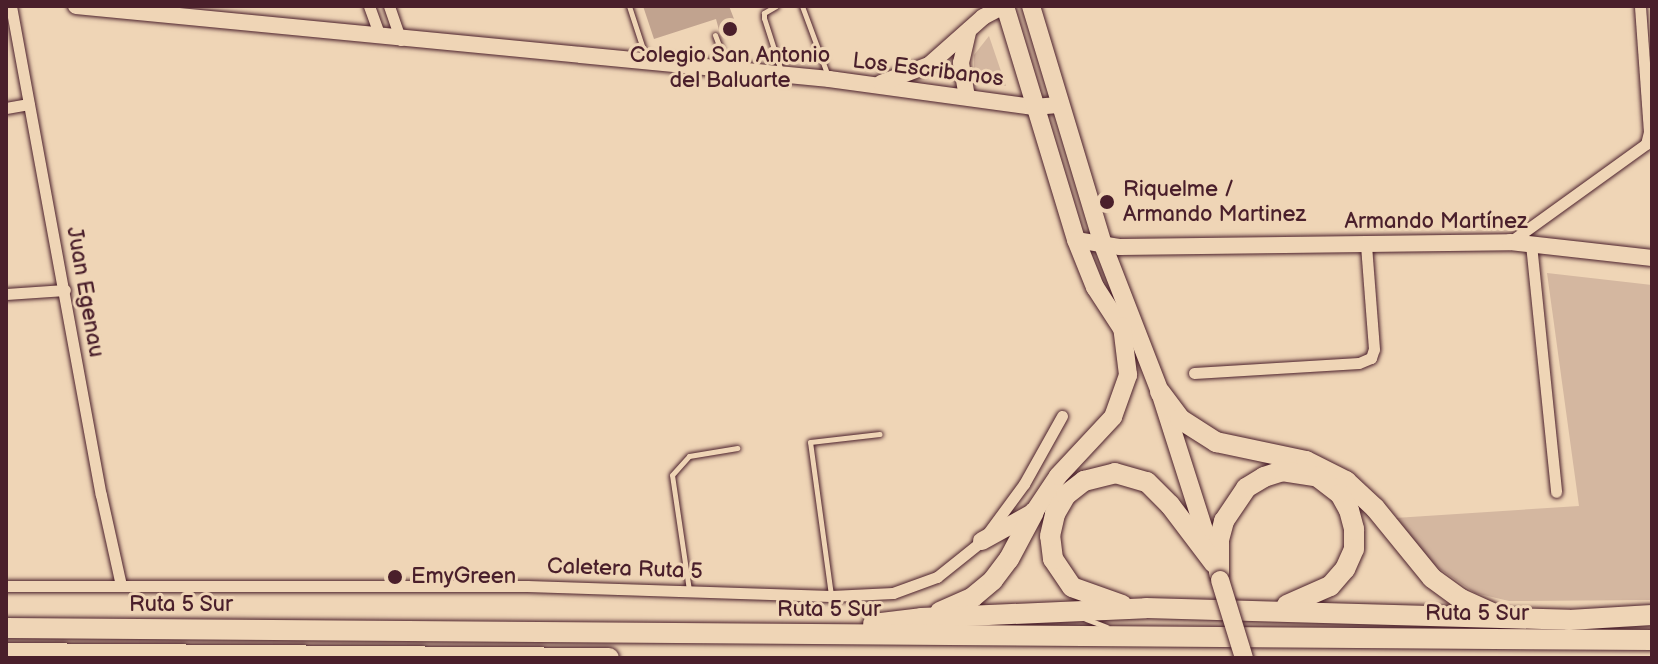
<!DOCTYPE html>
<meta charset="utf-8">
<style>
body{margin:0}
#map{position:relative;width:1658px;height:664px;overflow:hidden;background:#efd5b6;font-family:"Balsamiq Sans",sans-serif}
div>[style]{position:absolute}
.green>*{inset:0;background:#d4b7a0}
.building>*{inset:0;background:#c1a38f}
.roads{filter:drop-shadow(0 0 2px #4a1f2b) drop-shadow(0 0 2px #4a1f2b)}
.service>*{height:5px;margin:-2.5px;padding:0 2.5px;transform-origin:2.5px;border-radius:2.5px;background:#efd5b6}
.minor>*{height:11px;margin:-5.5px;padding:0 5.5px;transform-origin:5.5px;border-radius:5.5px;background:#efd5b6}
.secondary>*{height:16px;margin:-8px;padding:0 8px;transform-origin:8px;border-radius:8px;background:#efd5b6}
.primary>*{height:18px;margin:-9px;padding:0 9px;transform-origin:9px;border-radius:9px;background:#efd5b6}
.motorway>*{height:20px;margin:-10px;padding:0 10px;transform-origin:10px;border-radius:10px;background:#efd5b6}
.bridges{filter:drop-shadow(0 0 2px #4a1f2b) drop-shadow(0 0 2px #4a1f2b)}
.primary-bridge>*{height:18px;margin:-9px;padding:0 9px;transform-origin:9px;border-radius:9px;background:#efd5b6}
.dots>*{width:22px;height:22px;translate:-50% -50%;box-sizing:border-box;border:4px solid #efd5b6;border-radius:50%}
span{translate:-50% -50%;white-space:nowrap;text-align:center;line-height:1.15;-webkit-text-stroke:6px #efd5b6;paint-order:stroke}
.poi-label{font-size:22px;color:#4a1f2b}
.left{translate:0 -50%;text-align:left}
.street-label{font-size:22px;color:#4a1f2b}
.frame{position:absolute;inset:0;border:8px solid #4a1f2b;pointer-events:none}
</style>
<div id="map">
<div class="green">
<i style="clip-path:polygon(989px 36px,1006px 86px,974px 83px,974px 55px)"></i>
<i style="clip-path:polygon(1547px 273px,1652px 285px,1652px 600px,1509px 601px,1475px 593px,1434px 565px,1395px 518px,1579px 506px)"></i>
</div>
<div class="building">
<i style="clip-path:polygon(643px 6px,729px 6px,736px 24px,719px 30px,716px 19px,654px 39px)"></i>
</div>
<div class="roads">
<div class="service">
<i style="left:629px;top:6px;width:55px;rotate:71.9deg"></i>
<i style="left:776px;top:6px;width:14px;rotate:150deg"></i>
<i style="left:764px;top:13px;width:5px;rotate:90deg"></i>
<i style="left:764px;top:18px;width:56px;rotate:72.2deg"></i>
<i style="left:802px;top:6px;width:75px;rotate:69.6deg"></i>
<i style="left:715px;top:35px;width:34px;rotate:69deg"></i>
<i style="left:689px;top:590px;width:116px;rotate:-98.4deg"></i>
<i style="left:672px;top:475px;width:25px;rotate:-48deg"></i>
<i style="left:689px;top:456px;width:49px;rotate:-9.5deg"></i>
<i style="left:831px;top:595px;width:154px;rotate:-97.8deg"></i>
<i style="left:810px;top:442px;width:70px;rotate:-6.5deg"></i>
<i style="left:1086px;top:619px;width:22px;rotate:21deg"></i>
</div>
<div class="minor">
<i style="left:11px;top:6px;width:497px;rotate:79.6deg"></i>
<i style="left:101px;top:495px;width:92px;rotate:77.5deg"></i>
<i style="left:369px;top:6px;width:33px;rotate:70deg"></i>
<i style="left:389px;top:6px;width:36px;rotate:71deg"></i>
<i style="left:6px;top:108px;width:23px;rotate:-10deg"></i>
<i style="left:1510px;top:242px;width:168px;rotate:-35.8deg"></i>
<i style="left:1646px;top:144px;width:12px;rotate:-76deg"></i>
<i style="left:1649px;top:132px;width:126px;rotate:-94.1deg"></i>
<i style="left:1531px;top:244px;width:249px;rotate:84.2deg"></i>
<i style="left:6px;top:294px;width:59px;rotate:-3.9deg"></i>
<i style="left:1194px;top:373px;width:165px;rotate:-3.5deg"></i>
<i style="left:1359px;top:363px;width:13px;rotate:-23deg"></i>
<i style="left:1371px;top:358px;width:9px;rotate:-72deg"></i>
<i style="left:1374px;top:349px;width:105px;rotate:-94.4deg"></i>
<i style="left:6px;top:586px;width:521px"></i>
<i style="left:527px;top:586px;width:304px;rotate:1.9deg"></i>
<i style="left:831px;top:596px;width:62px;rotate:-2.8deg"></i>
<i style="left:893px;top:593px;width:47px;rotate:-20deg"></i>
<i style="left:937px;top:577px;width:58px;rotate:-38.7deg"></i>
<i style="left:982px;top:541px;width:71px;rotate:-53.6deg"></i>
<i style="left:1024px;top:484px;width:78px;rotate:-60.8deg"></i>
</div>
<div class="secondary">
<i style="left:76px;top:6px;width:757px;rotate:5.54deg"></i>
<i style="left:829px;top:79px;width:207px;rotate:7.8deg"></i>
<i style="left:1034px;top:107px;width:24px;rotate:-5deg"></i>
<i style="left:881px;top:83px;width:51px;rotate:-20.6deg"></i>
<i style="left:929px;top:65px;width:72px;rotate:-41.6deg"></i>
<i style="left:983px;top:17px;width:24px;rotate:-28deg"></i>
<i style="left:967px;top:97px;width:35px;rotate:-100deg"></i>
<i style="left:961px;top:63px;width:32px;rotate:-77deg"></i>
<i style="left:1076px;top:240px;width:45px;rotate:9deg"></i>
<i style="left:1120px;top:247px;width:390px;rotate:-0.7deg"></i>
<i style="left:1510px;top:242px;width:143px;rotate:6.4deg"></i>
</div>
<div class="primary">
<i style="left:1005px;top:6px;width:245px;rotate:73.1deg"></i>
<i style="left:1076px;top:240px;width:51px;rotate:68deg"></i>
<i style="left:1095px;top:287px;width:61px;rotate:57.1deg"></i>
<i style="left:1031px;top:6px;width:250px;rotate:73.2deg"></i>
<i style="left:1103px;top:245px;width:158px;rotate:68.8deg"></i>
<i style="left:1160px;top:392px;width:174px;rotate:72.3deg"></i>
<i style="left:982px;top:541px;width:60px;rotate:-29.1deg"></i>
<i style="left:1034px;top:512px;width:43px;rotate:-56.3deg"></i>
<i style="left:1058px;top:476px;width:81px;rotate:-47deg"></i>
<i style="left:1113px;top:417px;width:45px;rotate:-70.3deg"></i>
<i style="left:1128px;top:375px;width:49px;rotate:-97deg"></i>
</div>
<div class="motorway">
<i style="left:1160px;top:392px;width:34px;rotate:53deg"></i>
<i style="left:1180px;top:419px;width:43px;rotate:32.6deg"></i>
<i style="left:1216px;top:442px;width:92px;rotate:11.9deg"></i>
<i style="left:1306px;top:461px;width:45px;rotate:26.6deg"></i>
<i style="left:1346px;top:481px;width:40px;rotate:43deg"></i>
<i style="left:1375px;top:508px;width:90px;rotate:50.8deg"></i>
<i style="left:1432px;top:578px;width:36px;rotate:36deg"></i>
<i style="left:1461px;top:599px;width:34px;rotate:24deg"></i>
<i style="left:1219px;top:573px;width:33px;rotate:-90deg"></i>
<i style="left:1219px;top:540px;width:20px;rotate:-75deg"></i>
<i style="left:1224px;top:521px;width:40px;rotate:-56deg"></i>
<i style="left:1246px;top:488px;width:21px;rotate:-31deg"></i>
<i style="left:1264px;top:477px;width:19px;rotate:-18deg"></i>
<i style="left:1282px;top:471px;width:36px;rotate:9deg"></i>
<i style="left:1318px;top:477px;width:28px;rotate:38deg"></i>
<i style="left:1340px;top:494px;width:18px;rotate:61deg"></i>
<i style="left:1349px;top:510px;width:20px;rotate:75deg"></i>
<i style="left:1354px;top:529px;width:20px;rotate:90deg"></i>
<i style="left:1354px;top:549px;width:22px;rotate:114deg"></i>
<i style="left:1345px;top:569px;width:23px;rotate:131deg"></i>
<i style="left:1330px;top:586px;width:47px;rotate:156.2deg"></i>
<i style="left:1122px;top:605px;width:53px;rotate:-160.2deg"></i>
<i style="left:1072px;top:587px;width:34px;rotate:-124deg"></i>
<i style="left:1053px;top:559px;width:23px;rotate:-97deg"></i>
<i style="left:1050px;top:536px;width:23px;rotate:-77deg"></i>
<i style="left:1055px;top:514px;width:22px;rotate:-60deg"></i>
<i style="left:1066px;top:495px;width:23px;rotate:-38deg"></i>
<i style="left:1084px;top:481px;width:32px;rotate:-14deg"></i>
<i style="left:1115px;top:473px;width:33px;rotate:16deg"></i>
<i style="left:1147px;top:482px;width:33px;rotate:45deg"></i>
<i style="left:1170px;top:505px;width:73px;rotate:52.8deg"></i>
<i style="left:940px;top:612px;width:36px;rotate:-24deg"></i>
<i style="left:973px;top:597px;width:26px;rotate:-40deg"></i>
<i style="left:993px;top:580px;width:26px;rotate:-53deg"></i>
<i style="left:1009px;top:559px;width:53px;rotate:-62deg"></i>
<i style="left:873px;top:624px;width:48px;rotate:-7.1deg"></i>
<i style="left:921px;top:618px;width:225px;rotate:-2.5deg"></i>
<i style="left:1146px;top:608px;width:423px;rotate:1.6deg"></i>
<i style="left:1569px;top:620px;width:83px;rotate:-3.4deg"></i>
<i style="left:6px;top:628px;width:1646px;rotate:0.42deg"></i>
<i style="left:6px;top:653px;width:603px;rotate:0.48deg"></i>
</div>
</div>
<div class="bridges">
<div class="primary-bridge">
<i style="left:1220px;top:580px;width:82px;rotate:72.9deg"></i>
</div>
</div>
<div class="dots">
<i style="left:730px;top:29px;background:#4a1f2b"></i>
<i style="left:1107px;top:202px;background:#4a1f2b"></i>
<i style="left:395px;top:577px;background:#4a1f2b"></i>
</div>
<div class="poi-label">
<span style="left:730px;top:68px">Colegio San Antonio<br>del Baluarte</span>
<span class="left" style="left:1123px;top:202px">Riquelme /<br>Armando Martinez</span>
<span class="left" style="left:411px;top:577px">EmyGreen</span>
</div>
<div class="street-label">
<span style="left:928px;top:70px;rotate:7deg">Los Escribanos</span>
<span style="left:1436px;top:222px">Armando Martínez</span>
<span style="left:85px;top:292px;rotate:80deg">Juan Egenau</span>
<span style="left:625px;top:569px;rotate:2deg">Caletera Ruta 5</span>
<span style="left:181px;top:605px">Ruta 5 Sur</span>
<span style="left:829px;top:610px">Ruta 5 Sur</span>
<span style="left:1477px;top:614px">Ruta 5 Sur</span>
</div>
<div class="frame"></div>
</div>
